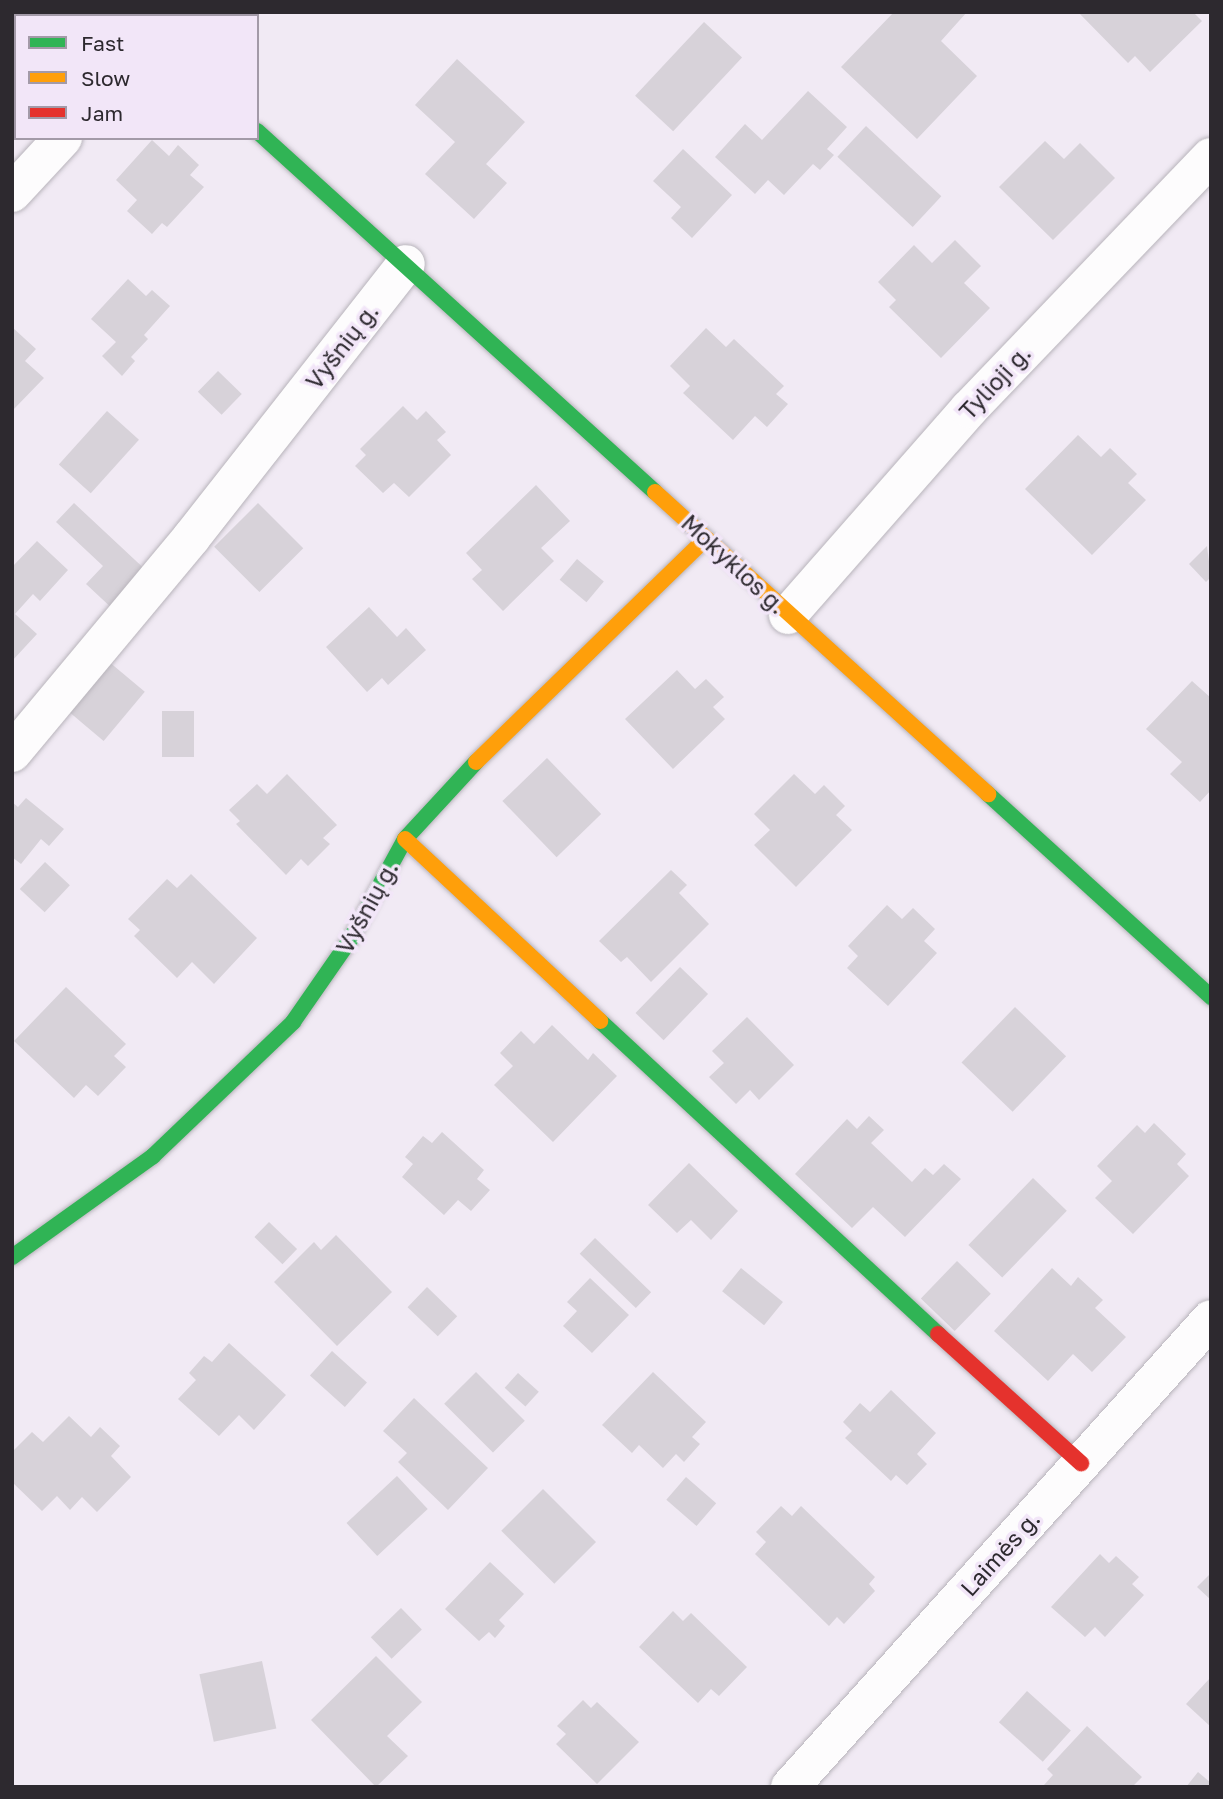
<!DOCTYPE html>
<meta charset="utf-8">
<style>
body{margin:0}
#map{position:relative;width:1223px;height:1799px;overflow:hidden;background:#f1eaf4;font-family:"Golos Text",sans-serif}
div>[style]{position:absolute}
.building>*{inset:0;background:#d7d2d9;transform-origin:0 0}
.roads{filter:drop-shadow(0 0 2px #b8b4bb) drop-shadow(0 0 2px #b8b4bb)}
.street>*{height:38px;margin:-19px;padding:0 19px;transform-origin:19px;border-radius:19px;background:#fdfcfd}
.fast>*{height:16px;margin:-8px;padding:0 8px;transform-origin:8px;border-radius:8px;background:#30b455}
.slow>*{height:16px;margin:-8px;padding:0 8px;transform-origin:8px;border-radius:8px;background:#ff9f0a}
.jam>*{height:16px;margin:-8px;padding:0 8px;transform-origin:8px;border-radius:8px;background:#e5322d}
span{translate:-50% -50%;white-space:nowrap;text-align:center;line-height:1.15;-webkit-text-stroke:7px #f2e6f8;paint-order:stroke}
.street-label{font-size:23px;color:#2d292f}
.frame{position:absolute;inset:0;border:14px solid #2d292f;pointer-events:none}
.legend{position:absolute;left:14px;top:14px;width:245px;height:126px;box-sizing:border-box;background:#f2e6f8;border:2px solid #a39aa8;margin:0;padding:9px 12px;list-style:none;font-size:21px;color:#2d292f}
.legend li{display:flex;align-items:center;gap:14px;height:35px}
.legend b{width:35px;border:2px solid #a39aa8}
</style>
<div id="map">
<div class="building">
<i style="clip-path:polygon(894px 12px,967px 12px,941px 41px,977px 76px,917px 139px,841px 67px)"></i>
<i style="clip-path:polygon(1078px 12px,1193px 12px,1202px 21px,1150px 72px,1135px 56px,1128px 63px)"></i>
<i style="left:704px;top:22px;width:52px;height:101px;rotate:43deg"></i>
<i style="clip-path:polygon(457px 59px,525px 122px,486px 164px,507px 183px,474px 219px,425px 174px,455px 142px,415px 105px)"></i>
<i style="clip-path:polygon(808px 91px,847px 127px,827px 149px,834px 155px,820px 170px,813px 164px,784px 195px,768px 180px,755px 194px,715px 157px,745px 124px,762px 140px)"></i>
<i style="left:866px;top:126px;width:103px;height:42px;rotate:43deg"></i>
<i style="clip-path:polygon(152px 140px,169px 156px,178px 145px,199px 165px,190px 175px,204px 187px,167px 227px,162px 223px,152px 234px,127px 211px,137px 200px,116px 180px)"></i>
<i style="clip-path:polygon(1045px 141px,1064px 159px,1080px 143px,1115px 178px,1053px 240px,999px 187px)"></i>
<i style="clip-path:polygon(683px 149px,732px 195px,692px 238px,671px 218px,681px 207px,653px 181px)"></i>
<i style="clip-path:polygon(955px 240px,981px 266px,964px 283px,990px 308px,941px 358px,889px 307px,896px 300px,878px 282px,914px 245px,932px 263px)"></i>
<i style="clip-path:polygon(128px 279px,146px 296px,152px 290px,170px 306px,144px 335px,148px 339px,131px 357px,135px 361px,122px 376px,102px 356px,116px 342px,91px 319px)"></i>
<i style="clip-path:polygon(12px 327px,36px 349px,25px 361px,44px 378px,12px 411px)"></i>
<i style="clip-path:polygon(706px 328px,726px 347px,734px 339px,784px 386px,776px 394px,788px 404px,767px 427px,755px 416px,733px 440px,683px 393px,690px 386px,670px 366px)"></i>
<i style="left:218px;top:371px;width:33px;height:29px;rotate:44deg"></i>
<i style="clip-path:polygon(403px 406px,417px 420px,426px 411px,446px 432px,437px 440px,451px 455px,409px 497px,394px 483px,383px 493px,355px 466px,366px 455px,360px 449px)"></i>
<i style="left:107px;top:411px;width:43px;height:72px;rotate:42deg"></i>
<i style="clip-path:polygon(1078px 435px,1101px 457px,1110px 448px,1137px 474px,1128px 483px,1146px 500px,1092px 555px,1025px 489px)"></i>
<i style="clip-path:polygon(536px 485px,570px 521px,541px 548px,554px 561px,503px 611px,472px 579px,482px 570px,466px 553px)"></i>
<i style="clip-path:polygon(74px 503px,150px 574px,116px 612px,86px 584px,103px 566px,56px 522px)"></i>
<i style="left:258px;top:503px;width:64px;height:62px;rotate:45deg"></i>
<i style="clip-path:polygon(37px 541px,68px 570px,40px 601px,33px 594px,15px 614px,37px 634px,12px 661px,12px 567px)"></i>
<i style="clip-path:polygon(1207px 546px,1211px 577px,1206px 582px,1189px 564px)"></i>
<i style="left:577px;top:559px;width:35px;height:27px;rotate:40deg"></i>
<i style="clip-path:polygon(369px 607px,397px 637px,406px 628px,426px 650px,388px 685px,382px 678px,367px 692px,326px 647px)"></i>
<i style="left:108px;top:661px;width:48px;height:64px;rotate:40deg"></i>
<i style="clip-path:polygon(677px 670px,695px 689px,706px 679px,724px 697px,713px 707px,725px 719px,673px 769px,625px 719px)"></i>
<i style="clip-path:polygon(1192px 681px,1211px 698px,1211px 790px,1200px 802px,1170px 774px,1182px 762px,1146px 729px)"></i>
<i style="left:162px;top:711px;width:32px;height:46px"></i>
<i style="left:547px;top:758px;width:78px;height:62px;rotate:46deg"></i>
<i style="clip-path:polygon(287px 774px,337px 825px,323px 838px,330px 844px,308px 866px,301px 859px,286px 875px,236px 824px,240px 821px,229px 810px,257px 784px,267px 794px)"></i>
<i style="clip-path:polygon(794px 774px,815px 794px,824px 785px,845px 806px,836px 815px,852px 830px,796px 887px,754px 845px,770px 830px,754px 814px)"></i>
<i style="clip-path:polygon(26px 798px,64px 829px,49px 846px,41px 839px,21px 864px,12px 857px,12px 802px,18px 807px)"></i>
<i style="left:45px;top:862px;width:34px;height:37px;rotate:43deg"></i>
<i style="clip-path:polygon(671px 870px,687px 885px,679px 893px,709px 924px,651px 982px,627px 957px,621px 962px,599px 941px)"></i>
<i style="clip-path:polygon(191px 874px,257px 938px,214px 984px,192px 962px,177px 978px,134px 936px,140px 930px,128px 919px,167px 879px,177px 888px)"></i>
<i style="clip-path:polygon(887px 905px,902px 919px,913px 908px,935px 929px,924px 941px,937px 953px,888px 1006px,847px 968px,858px 956px,848px 946px)"></i>
<i style="left:680px;top:967px;width:39px;height:64px;rotate:44deg"></i>
<i style="clip-path:polygon(66px 987px,126px 1044px,114px 1056px,126px 1067px,98px 1096px,86px 1085px,74px 1098px,14px 1041px)"></i>
<i style="left:1015px;top:1007px;width:71px;height:77px;rotate:44deg"></i>
<i style="clip-path:polygon(747px 1017px,794px 1065px,759px 1100px,750px 1090px,736px 1104px,709px 1077px,724px 1063px,712px 1051px)"></i>
<i style="clip-path:polygon(552px 1025px,588px 1060px,593px 1053px,617px 1076px,553px 1142px,494px 1085px,513px 1066px,500px 1053px,521px 1031px,534px 1044px)"></i>
<i style="clip-path:polygon(869px 1116px,884px 1130px,871px 1143px,912px 1182px,925px 1168px,933px 1175px,944px 1164px,961px 1179px,905px 1237px,873px 1207px,852px 1228px,795px 1174px,847px 1119px,857px 1129px)"></i>
<i style="clip-path:polygon(1154px 1123px,1186px 1154px,1177px 1164px,1189px 1176px,1133px 1234px,1095px 1198px,1112px 1181px,1097px 1166px,1137px 1125px,1145px 1133px)"></i>
<i style="clip-path:polygon(442px 1132px,484px 1170px,477px 1179px,490px 1190px,471px 1211px,458px 1200px,444px 1215px,402px 1177px,413px 1164px,405px 1157px,423px 1136px,432px 1143px)"></i>
<i style="clip-path:polygon(689px 1163px,738px 1211px,711px 1240px,691px 1220px,677px 1233px,648px 1205px)"></i>
<i style="left:1033px;top:1178px;width:47px;height:93px;rotate:44deg"></i>
<i style="left:269px;top:1222px;width:39px;height:21px;rotate:44deg"></i>
<i style="clip-path:polygon(336px 1235px,392px 1292px,337px 1346px,274px 1282px,314px 1242px,321px 1250px)"></i>
<i style="left:595px;top:1238px;width:78px;height:22px;rotate:44deg"></i>
<i style="left:957px;top:1261px;width:47px;height:52px;rotate:44deg"></i>
<i style="left:741px;top:1268px;width:54px;height:30px;rotate:39deg"></i>
<i style="clip-path:polygon(1052px 1268px,1071px 1286px,1078px 1277px,1103px 1300px,1095px 1308px,1126px 1337px,1092px 1372px,1073px 1354px,1048px 1381px,994px 1331px)"></i>
<i style="clip-path:polygon(590px 1278px,629px 1315px,592px 1353px,563px 1326px,577px 1311px,567px 1302px)"></i>
<i style="left:427px;top:1287px;width:42px;height:28px;rotate:44deg"></i>
<i style="clip-path:polygon(229px 1343px,286px 1395px,254px 1430px,239px 1415px,219px 1436px,178px 1399px,196px 1380px,189px 1373px,204px 1356px,212px 1362px)"></i>
<i style="left:332px;top:1351px;width:47px;height:33px;rotate:42deg"></i>
<i style="left:476px;top:1372px;width:69px;height:45px;rotate:45deg"></i>
<i style="clip-path:polygon(653px 1372px,706px 1422px,692px 1437px,700px 1444px,684px 1462px,676px 1454px,663px 1468px,639px 1445px,632px 1453px,602px 1425px)"></i>
<i style="left:518px;top:1373px;width:28px;height:20px;rotate:42deg"></i>
<i style="clip-path:polygon(891px 1390px,936px 1433px,917px 1454px,927px 1464px,907px 1485px,896px 1475px,891px 1481px,845px 1438px,852px 1431px,843px 1422px,860px 1403px,870px 1412px)"></i>
<i style="clip-path:polygon(414px 1398px,488px 1468px,448px 1510px,398px 1462px,407px 1453px,383px 1431px)"></i>
<i style="clip-path:polygon(69px 1416px,91px 1437px,100px 1427px,120px 1446px,111px 1456px,131px 1477px,97px 1512px,82px 1497px,70px 1510px,57px 1496px,42px 1511px,12px 1482px,12px 1452px,32px 1432px,43px 1442px)"></i>
<i style="left:397px;top:1476px;width:45px;height:69px;rotate:47deg"></i>
<i style="left:686px;top:1477px;width:40px;height:30px;rotate:41deg"></i>
<i style="left:543px;top:1489px;width:75px;height:59px;rotate:45deg"></i>
<i style="clip-path:polygon(781px 1506px,792px 1516px,801px 1506px,875px 1577px,869px 1584px,875px 1591px,844px 1624px,837px 1617px,829px 1626px,755px 1554px,766px 1542px,756px 1532px)"></i>
<i style="clip-path:polygon(1100px 1554px,1109px 1563px,1116px 1556px,1139px 1577px,1132px 1584px,1144px 1595px,1105px 1637px,1095px 1627px,1085px 1637px,1051px 1607px)"></i>
<i style="clip-path:polygon(490px 1562px,524px 1594px,499px 1620px,505px 1626px,495px 1638px,489px 1632px,479px 1641px,445px 1609px)"></i>
<i style="clip-path:polygon(1211px 1573px,1211px 1600px,1197px 1587px)"></i>
<i style="left:401px;top:1608px;width:30px;height:42px;rotate:46deg"></i>
<i style="clip-path:polygon(673px 1611px,683px 1621px,691px 1613px,747px 1667px,719px 1696px,711px 1689px,698px 1703px,639px 1647px)"></i>
<i style="clip-path:polygon(376px 1656px,422px 1702px,387px 1736px,408px 1756px,376px 1787px,311px 1720px)"></i>
<i style="left:262px;top:1661px;width:69px;height:64px;rotate:78deg"></i>
<i style="clip-path:polygon(1211px 1677px,1211px 1727px,1186px 1704px)"></i>
<i style="left:1027px;top:1691px;width:59px;height:42px;rotate:42deg"></i>
<i style="clip-path:polygon(583px 1700px,591px 1708px,597px 1702px,639px 1742px,597px 1784px,556px 1744px,566px 1734px,557px 1726px)"></i>
<i style="clip-path:polygon(1087px 1726px,1142px 1777px,1132px 1787px,1044px 1785px,1053px 1775px,1047px 1769px)"></i>
<i style="clip-path:polygon(1198px 1772px,1211px 1783px,1211px 1787px,1186px 1787px)"></i>
</div>
<div class="roads">
<div class="street">
<i style="left:128px;top:12px;width:6px;rotate:45deg"></i>
<i style="left:178px;top:16px;width:5px;rotate:-53deg"></i>
<i style="left:12px;top:193px;width:75px;rotate:-47.2deg"></i>
<i style="left:788px;top:615px;width:274px;rotate:-48.7deg"></i>
<i style="left:969px;top:409px;width:349px;rotate:-46.2deg"></i>
<i style="left:12px;top:753px;width:280px;rotate:-50.2deg"></i>
<i style="left:191px;top:538px;width:348px;rotate:-51.9deg"></i>
<i style="left:790px;top:1787px;width:629px;rotate:-48.03deg"></i>
</div>
<div class="fast">
<i style="left:257px;top:131px;width:537px;rotate:42.21deg"></i>
<i style="left:988px;top:794px;width:302px;rotate:42.3deg"></i>
<i style="left:600px;top:1021px;width:461px;rotate:42.8deg"></i>
<i style="left:12px;top:1257px;width:173px;rotate:-35.6deg"></i>
<i style="left:153px;top:1156px;width:194px;rotate:-43.7deg"></i>
<i style="left:293px;top:1022px;width:100px;rotate:-55.2deg"></i>
<i style="left:350px;top:940px;width:115px;rotate:-61.4deg"></i>
<i style="left:405px;top:839px;width:105px;rotate:-47.3deg"></i>
</div>
<div class="slow">
<i style="left:655px;top:492px;width:450px;rotate:42.2deg"></i>
<i style="left:476px;top:762px;width:321px;rotate:-44.2deg"></i>
<i style="left:405px;top:839px;width:267px;rotate:43deg"></i>
</div>
<div class="jam">
<i style="left:938px;top:1334px;width:193px;rotate:42.1deg"></i>
</div>
</div>
<div class="street-label">
<span style="left:342px;top:346px;rotate:-52deg">Vyšnių g.</span>
<span style="left:995px;top:382px;rotate:-47deg">Tylioji g.</span>
<span style="left:734px;top:564px;rotate:43deg">Mokyklos g.</span>
<span style="left:367px;top:907px;rotate:-61deg">Vyšnių g.</span>
<span style="left:1000px;top:1553px;rotate:-48deg">Laimės g.</span>
</div>
<div class="frame"></div>
<ul class="legend">
<li><b style="height:9px;background:#30b455"></b>Fast</li>
<li><b style="height:9px;background:#ff9f0a"></b>Slow</li>
<li><b style="height:9px;background:#e5322d"></b>Jam</li>
</ul>
</div>
